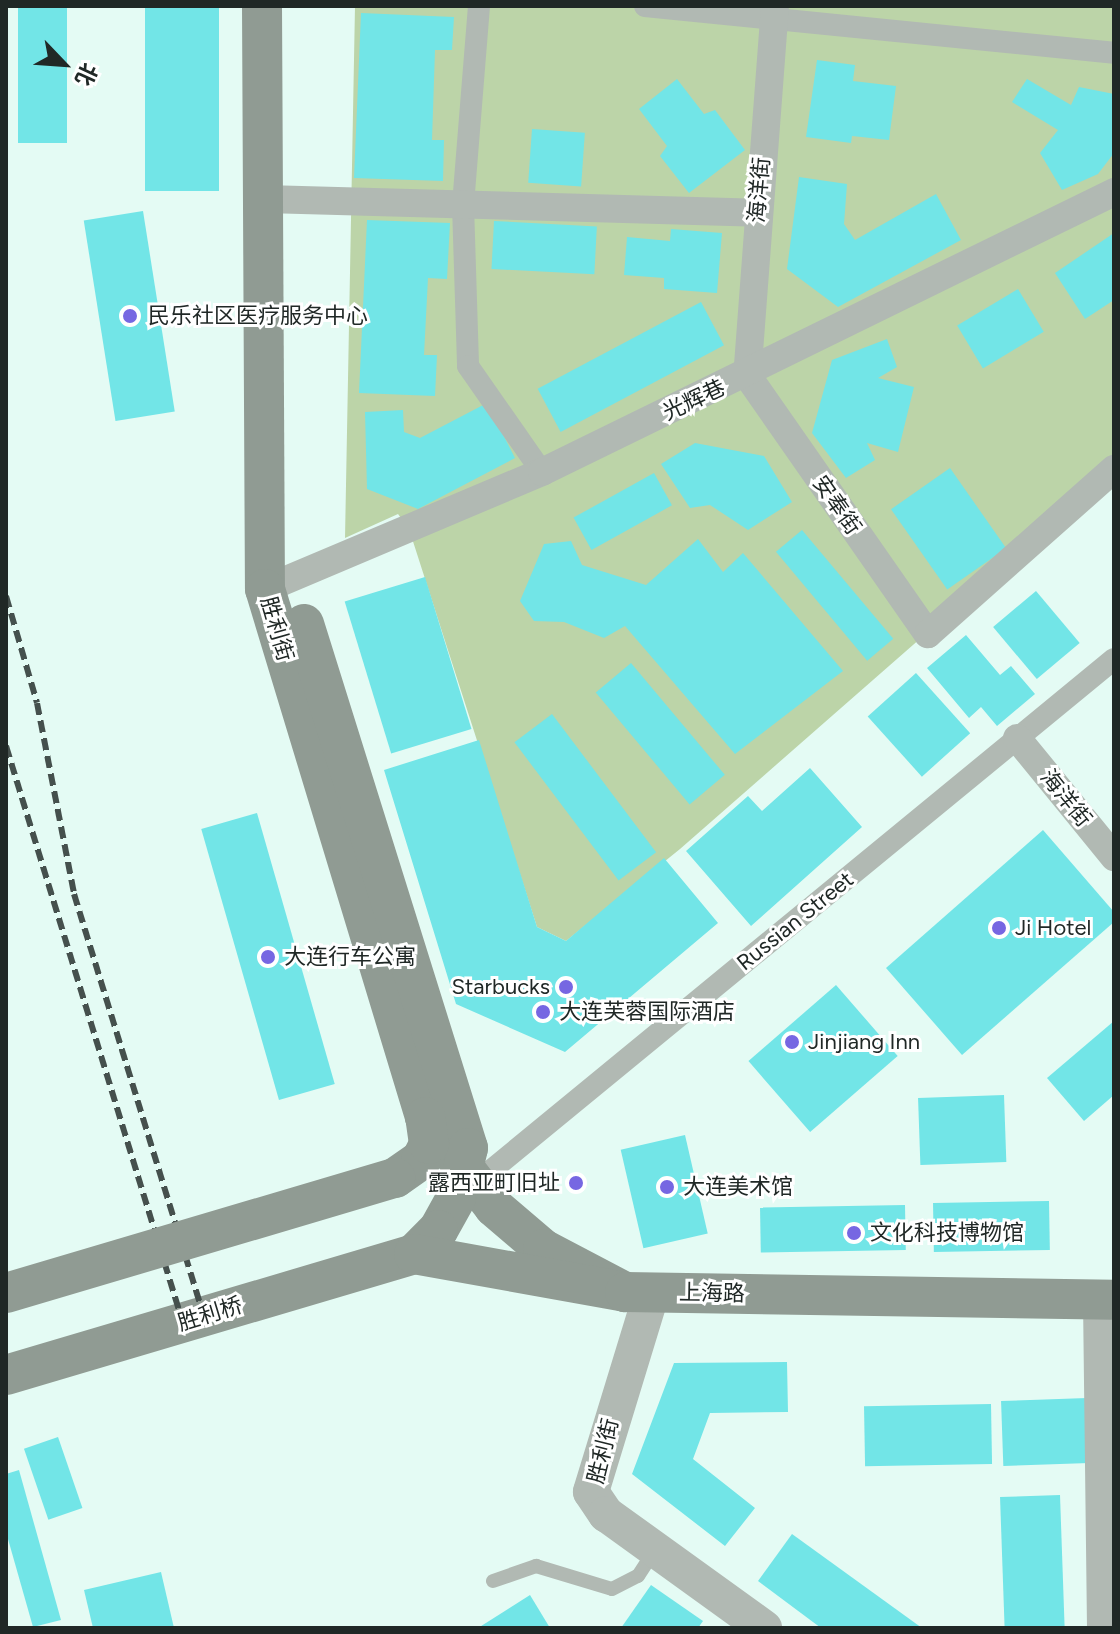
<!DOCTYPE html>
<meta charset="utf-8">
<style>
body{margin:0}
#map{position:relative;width:1120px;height:1634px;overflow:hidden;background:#e4fbf4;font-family:Figtree,"Noto Sans SC",sans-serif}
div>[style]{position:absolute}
.green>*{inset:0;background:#bcd4a8}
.building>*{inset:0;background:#72e5e7;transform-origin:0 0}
.service>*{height:14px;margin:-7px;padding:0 7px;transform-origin:7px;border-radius:7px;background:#b1b9b3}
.pedestrian>*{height:22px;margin:-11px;padding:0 11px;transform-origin:11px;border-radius:11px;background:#b1b9b3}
.minor>*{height:28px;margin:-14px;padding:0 14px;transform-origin:14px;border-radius:14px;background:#b1b9b3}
.tertiary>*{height:36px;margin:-18px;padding:0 18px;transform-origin:18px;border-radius:18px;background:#b1b9b3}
.secondary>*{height:40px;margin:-20px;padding:0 20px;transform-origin:20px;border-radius:20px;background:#909b93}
.rail>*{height:6px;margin-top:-3px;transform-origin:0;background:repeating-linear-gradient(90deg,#45504d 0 12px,transparent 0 18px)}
.secondary-bridge>*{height:40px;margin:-20px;padding:0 20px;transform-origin:20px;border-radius:20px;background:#909b93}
.dots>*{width:22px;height:22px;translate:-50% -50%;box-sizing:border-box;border:4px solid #fff;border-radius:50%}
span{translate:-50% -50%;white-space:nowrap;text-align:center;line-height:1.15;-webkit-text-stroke:6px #fff;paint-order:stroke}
.street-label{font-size:22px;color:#202826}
.poi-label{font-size:22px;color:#202826}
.left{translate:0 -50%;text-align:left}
.right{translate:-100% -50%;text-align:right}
.frame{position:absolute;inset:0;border:8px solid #202826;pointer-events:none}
.north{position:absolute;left:24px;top:24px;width:80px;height:80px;-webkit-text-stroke:6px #fff;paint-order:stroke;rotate:115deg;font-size:22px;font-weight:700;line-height:32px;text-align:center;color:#202826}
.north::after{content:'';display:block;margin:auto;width:28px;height:36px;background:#202826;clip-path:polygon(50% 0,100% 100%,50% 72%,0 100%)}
</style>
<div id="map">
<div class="green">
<i style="clip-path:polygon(355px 6px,1114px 6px,1114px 469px,680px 849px,566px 941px,537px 927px,409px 529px,398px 514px,345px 538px)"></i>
</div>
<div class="building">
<i style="left:18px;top:6px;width:49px;height:137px"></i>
<i style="left:145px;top:6px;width:74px;height:185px"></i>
<i style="clip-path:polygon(361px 13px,454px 17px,452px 50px,435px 50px,432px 140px,444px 140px,443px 181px,354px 178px)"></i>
<i style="clip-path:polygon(817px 60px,855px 65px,853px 81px,896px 86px,889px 140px,852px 136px,851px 143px,806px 137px)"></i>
<i style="clip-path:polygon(677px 79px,704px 114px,715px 110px,745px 150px,689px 193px,660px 156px,667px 146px,639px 109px)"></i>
<i style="clip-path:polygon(1027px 79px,1071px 105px,1079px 87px,1114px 94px,1114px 153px,1098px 174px,1062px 190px,1040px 153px,1058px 130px,1012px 102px)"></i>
<i style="left:532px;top:129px;width:53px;height:54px;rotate:4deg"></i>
<i style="clip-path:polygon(799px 177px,847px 184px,844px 224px,855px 240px,936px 194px,961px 240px,838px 307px,787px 269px)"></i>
<i style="left:143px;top:211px;width:203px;height:60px;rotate:81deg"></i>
<i style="clip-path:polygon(367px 220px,450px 223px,447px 279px,428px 278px,424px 355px,437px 355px,435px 396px,359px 393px)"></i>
<i style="left:494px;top:221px;width:103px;height:48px;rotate:3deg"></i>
<i style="clip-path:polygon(671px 229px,722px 233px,717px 293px,664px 289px,664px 278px,624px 275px,627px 237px,670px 241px)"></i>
<i style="clip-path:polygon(1114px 233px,1114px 300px,1085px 319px,1055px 273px)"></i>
<i style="left:1018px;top:289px;width:50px;height:71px;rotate:59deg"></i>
<i style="left:701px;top:302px;width:49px;height:185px;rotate:62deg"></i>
<i style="clip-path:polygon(887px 339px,897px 367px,878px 378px,914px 387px,898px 452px,867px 443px,875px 460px,846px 478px,812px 433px,832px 360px)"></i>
<i style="clip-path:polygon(487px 403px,515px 458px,418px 509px,367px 489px,365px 412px,403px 410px,404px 432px,420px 438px)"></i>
<i style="clip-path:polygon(695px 443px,764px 456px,792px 502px,748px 530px,710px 505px,690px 508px,661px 464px)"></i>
<i style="left:950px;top:468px;width:98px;height:72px;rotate:55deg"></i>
<i style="left:654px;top:473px;width:37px;height:92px;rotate:61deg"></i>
<i style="left:802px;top:530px;width:142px;height:34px;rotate:50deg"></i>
<i style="clip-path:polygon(698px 539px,723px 572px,743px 553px,843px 671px,735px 754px,625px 626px,604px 638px,564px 622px,534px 621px,520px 601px,544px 544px,571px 541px,582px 565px,646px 585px)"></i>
<i style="left:425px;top:577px;width:159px;height:84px;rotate:73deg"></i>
<i style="left:1036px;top:591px;width:68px;height:56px;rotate:50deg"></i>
<i style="clip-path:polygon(966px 635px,1000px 675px,1011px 666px,1035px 694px,997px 726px,981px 707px,969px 718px,927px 668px)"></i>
<i style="left:631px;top:663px;width:146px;height:46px;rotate:50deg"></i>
<i style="left:916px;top:673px;width:81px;height:65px;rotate:48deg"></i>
<i style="left:552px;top:714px;width:173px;height:47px;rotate:53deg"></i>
<i style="clip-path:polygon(479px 740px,537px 927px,566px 941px,664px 858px,718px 923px,565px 1052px,456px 1004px,384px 770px)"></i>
<i style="clip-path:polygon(810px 768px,862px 827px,751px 926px,686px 851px,748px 796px,762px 811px)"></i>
<i style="left:257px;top:813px;width:282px;height:58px;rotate:74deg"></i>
<i style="clip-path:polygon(1043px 830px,1114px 912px,1114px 922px,962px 1055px,886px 968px)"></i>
<i style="left:836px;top:985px;width:94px;height:116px;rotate:49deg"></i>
<i style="clip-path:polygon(1114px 1021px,1114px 1095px,1084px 1121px,1047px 1078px)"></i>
<i style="left:1004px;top:1095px;width:67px;height:86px;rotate:88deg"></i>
<i style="left:685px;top:1135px;width:101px;height:66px;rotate:77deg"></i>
<i style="left:1049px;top:1201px;width:49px;height:116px;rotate:89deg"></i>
<i style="left:905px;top:1205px;width:45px;height:145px;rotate:89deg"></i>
<i style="clip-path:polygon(787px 1362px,788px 1412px,710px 1413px,693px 1459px,755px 1508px,725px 1546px,632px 1474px,674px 1363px)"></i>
<i style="left:1087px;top:1398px;width:65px;height:86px;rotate:88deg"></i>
<i style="left:991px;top:1404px;width:60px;height:127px;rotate:89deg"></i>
<i style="left:58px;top:1437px;width:75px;height:36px;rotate:71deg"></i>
<i style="clip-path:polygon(19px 1470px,61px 1620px,33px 1627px,6px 1532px,6px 1474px)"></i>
<i style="left:1060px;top:1495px;width:133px;height:60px;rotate:88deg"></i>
<i style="clip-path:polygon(792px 1534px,922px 1628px,821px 1628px,758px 1581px)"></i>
<i style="clip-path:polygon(161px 1572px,174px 1628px,93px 1628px,84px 1590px)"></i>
<i style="clip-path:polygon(651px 1585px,703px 1621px,698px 1628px,621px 1628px)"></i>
<i style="clip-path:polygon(530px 1595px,550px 1628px,478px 1628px)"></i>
</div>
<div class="service">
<i style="left:493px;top:1581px;width:46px;rotate:-19.2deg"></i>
<i style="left:536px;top:1566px;width:79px;rotate:16.8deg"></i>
<i style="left:612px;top:1589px;width:29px;rotate:-27deg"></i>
<i style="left:638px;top:1576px;width:31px;rotate:-57deg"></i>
</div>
<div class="pedestrian">
<i style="left:479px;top:6px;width:200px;rotate:94.6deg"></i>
<i style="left:463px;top:205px;width:161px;rotate:88.2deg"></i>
<i style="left:468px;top:366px;width:129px;rotate:55.1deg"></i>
<i style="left:645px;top:6px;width:471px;rotate:5.7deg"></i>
<i style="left:477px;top:1182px;width:824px;rotate:-39.39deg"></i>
</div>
<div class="minor">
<i style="left:775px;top:6px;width:370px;rotate:94.3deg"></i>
<i style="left:747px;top:375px;width:316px;rotate:55.1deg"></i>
<i style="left:928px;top:634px;width:249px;rotate:-41.6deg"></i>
<i style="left:265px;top:199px;width:492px;rotate:1.6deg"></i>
<i style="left:265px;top:589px;width:301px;rotate:-22.9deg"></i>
<i style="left:542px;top:472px;width:637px;rotate:-26.08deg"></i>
<i style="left:1017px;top:738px;width:154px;rotate:50.8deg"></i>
</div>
<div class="tertiary">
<i style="left:652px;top:1292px;width:209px;rotate:107deg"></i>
<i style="left:591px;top:1492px;width:27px;rotate:56deg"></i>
<i style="left:606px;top:1514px;width:195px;rotate:35.8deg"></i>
<i style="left:1101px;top:1300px;width:328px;rotate:89.3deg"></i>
</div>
<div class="secondary">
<i style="left:262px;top:6px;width:583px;rotate:89.71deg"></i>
<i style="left:265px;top:589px;width:552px;rotate:73.14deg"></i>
<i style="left:425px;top:1117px;width:113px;rotate:52.5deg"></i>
<i style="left:494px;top:1207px;width:65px;rotate:40.6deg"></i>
<i style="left:543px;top:1249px;width:93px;rotate:27.7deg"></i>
<i style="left:304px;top:624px;width:549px;rotate:72.62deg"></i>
<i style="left:468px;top:1148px;width:51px;rotate:103.5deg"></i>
<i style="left:456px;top:1198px;width:37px;rotate:119deg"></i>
<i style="left:438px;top:1230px;width:34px;rotate:135deg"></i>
<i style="left:395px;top:1178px;width:32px;rotate:-35deg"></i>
<i style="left:421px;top:1160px;width:18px;rotate:-63deg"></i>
<i style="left:429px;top:1144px;width:27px;rotate:-98deg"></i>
<i style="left:6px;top:1375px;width:426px;rotate:-16.5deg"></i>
<i style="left:414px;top:1254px;width:214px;rotate:10.2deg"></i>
<i style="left:625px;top:1292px;width:489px;rotate:0.9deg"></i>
</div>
<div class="rail">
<i style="left:6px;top:596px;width:111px;rotate:73.8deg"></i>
<i style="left:37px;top:703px;width:195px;rotate:79deg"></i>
<i style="left:74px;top:894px;width:439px;rotate:72.9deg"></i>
<i style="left:6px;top:746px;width:600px;rotate:72.95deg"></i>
</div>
<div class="secondary-bridge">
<i style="left:6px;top:1293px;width:406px;rotate:-16.5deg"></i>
</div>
<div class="dots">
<i style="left:130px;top:316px;background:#7667e2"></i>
<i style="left:999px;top:928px;background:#7667e2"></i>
<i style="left:268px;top:957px;background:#7667e2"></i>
<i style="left:566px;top:987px;background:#7667e2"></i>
<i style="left:543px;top:1012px;background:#7667e2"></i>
<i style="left:792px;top:1042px;background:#7667e2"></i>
<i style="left:576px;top:1183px;background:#7667e2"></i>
<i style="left:667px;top:1187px;background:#7667e2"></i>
<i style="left:854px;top:1233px;background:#7667e2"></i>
</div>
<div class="street-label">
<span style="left:759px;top:190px;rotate:-85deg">海洋街</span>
<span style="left:694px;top:400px;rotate:-25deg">光辉巷</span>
<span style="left:837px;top:505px;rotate:55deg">安奉街</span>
<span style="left:277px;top:629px;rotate:74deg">胜利街</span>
<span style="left:1066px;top:798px;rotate:51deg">海洋街</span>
<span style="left:795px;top:921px;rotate:-39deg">Russian Street</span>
<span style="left:712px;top:1293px;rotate:1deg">上海路</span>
<span style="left:210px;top:1314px;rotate:-17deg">胜利桥</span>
<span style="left:603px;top:1451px;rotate:-76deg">胜利街</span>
</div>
<div class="poi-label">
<span class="left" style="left:148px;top:316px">民乐社区医疗服务中心</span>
<span class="left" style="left:1015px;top:928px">Ji Hotel</span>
<span class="left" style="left:284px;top:957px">大连行车公寓</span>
<span class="right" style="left:550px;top:987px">Starbucks</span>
<span class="left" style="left:559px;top:1012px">大连芙蓉国际酒店</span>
<span class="left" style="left:808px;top:1042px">Jinjiang Inn</span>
<span class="right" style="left:560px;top:1183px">露西亚町旧址</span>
<span class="left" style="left:683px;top:1187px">大连美术馆</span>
<span class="left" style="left:870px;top:1233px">文化科技博物馆</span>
</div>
<div class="frame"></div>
<div class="north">北</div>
</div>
